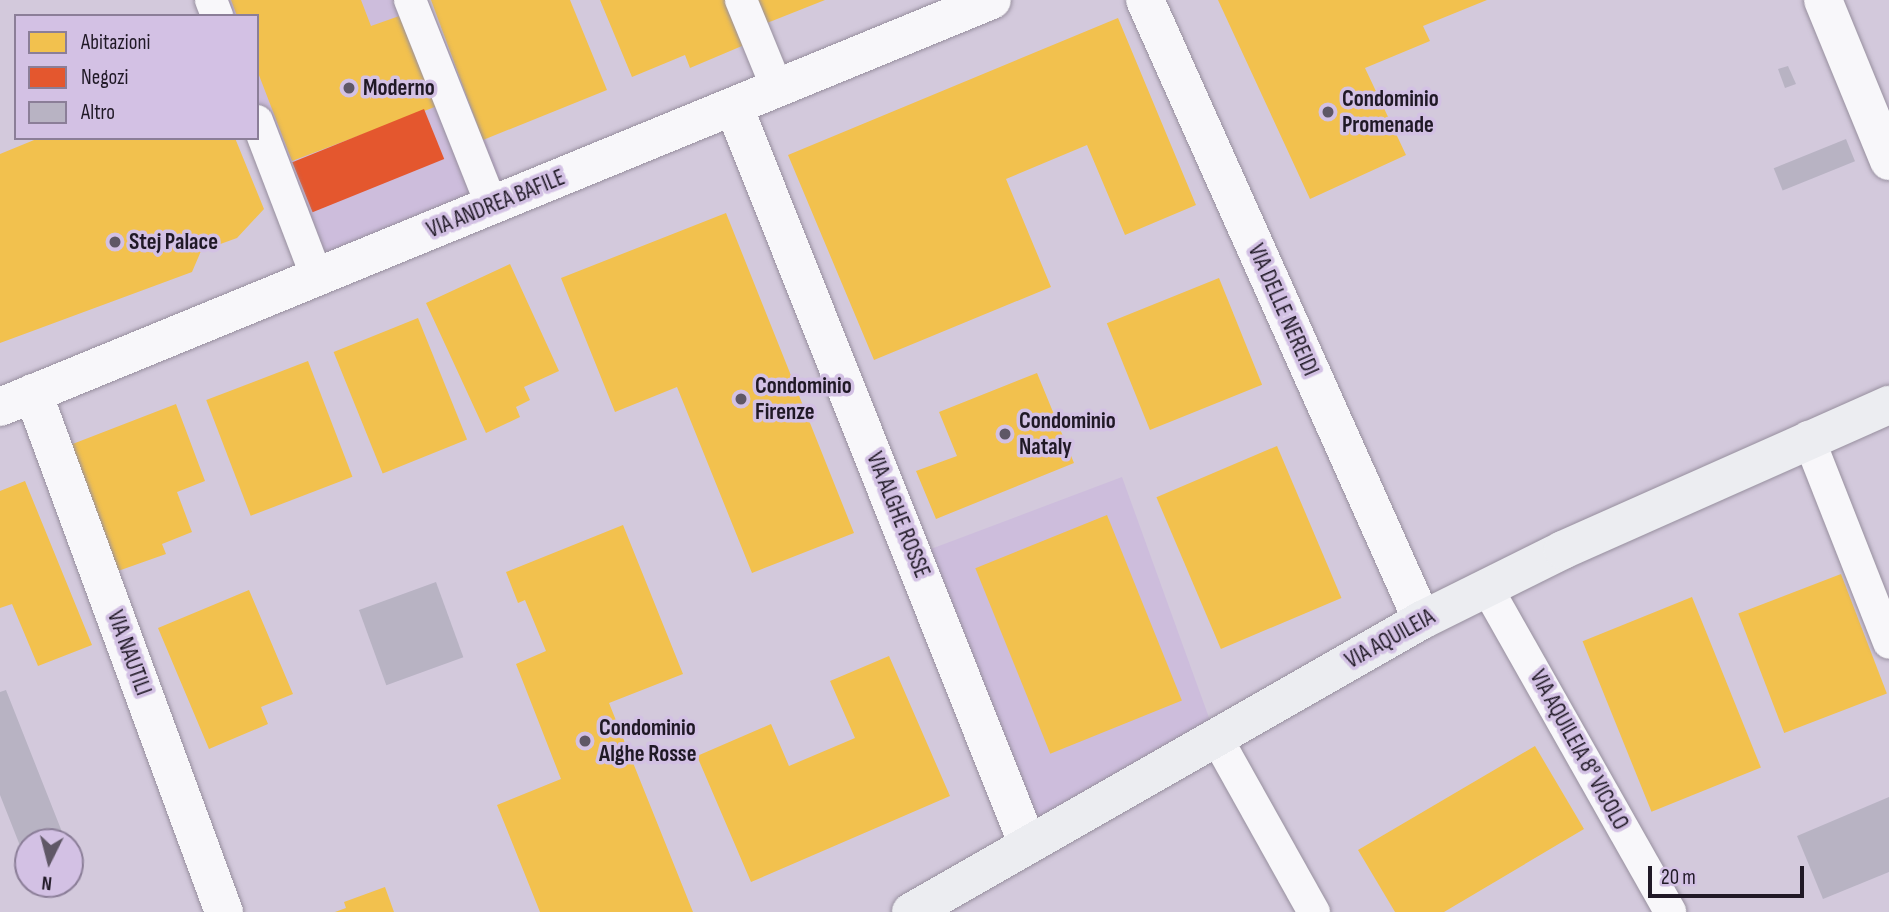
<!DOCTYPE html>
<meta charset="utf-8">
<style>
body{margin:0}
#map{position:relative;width:1889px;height:912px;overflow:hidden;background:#d3c9dc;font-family:"Sofia Sans Condensed",sans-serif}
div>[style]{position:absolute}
.built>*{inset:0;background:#cdbddc}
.homes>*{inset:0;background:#f2c14e;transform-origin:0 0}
.shops>*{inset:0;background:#e4572e;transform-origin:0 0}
.building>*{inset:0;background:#b8b3c3;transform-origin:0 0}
.roads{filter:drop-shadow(0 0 2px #978f9e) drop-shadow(0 0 2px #978f9e)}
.lane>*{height:32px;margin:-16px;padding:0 16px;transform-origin:16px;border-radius:16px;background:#f8f7fa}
.street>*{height:38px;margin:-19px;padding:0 19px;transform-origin:19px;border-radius:19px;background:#f8f7fa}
.secondary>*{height:38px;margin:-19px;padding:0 19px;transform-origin:19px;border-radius:19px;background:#ecedf1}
.dots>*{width:19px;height:19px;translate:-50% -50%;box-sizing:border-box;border:4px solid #d3c1e4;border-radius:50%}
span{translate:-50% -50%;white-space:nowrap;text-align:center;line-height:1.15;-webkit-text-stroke:7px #d3c1e4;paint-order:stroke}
.poi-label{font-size:23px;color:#201926;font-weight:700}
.left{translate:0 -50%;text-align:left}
.street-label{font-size:23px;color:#201926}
.legend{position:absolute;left:14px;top:14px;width:245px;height:126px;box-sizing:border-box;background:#d3c1e4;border:2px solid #8b7e98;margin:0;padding:9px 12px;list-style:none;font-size:21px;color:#201926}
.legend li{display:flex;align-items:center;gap:14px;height:35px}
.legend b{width:35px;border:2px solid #8b7e98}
.north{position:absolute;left:14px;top:828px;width:70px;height:70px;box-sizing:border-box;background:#d3c1e4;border:2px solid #8b7e98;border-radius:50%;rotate:186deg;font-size:19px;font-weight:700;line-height:28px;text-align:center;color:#201926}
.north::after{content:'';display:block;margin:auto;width:24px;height:32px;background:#5f5766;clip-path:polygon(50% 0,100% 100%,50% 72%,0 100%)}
.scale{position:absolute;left:1648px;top:866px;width:156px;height:32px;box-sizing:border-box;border:4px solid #201926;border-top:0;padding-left:9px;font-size:21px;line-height:24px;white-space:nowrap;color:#201926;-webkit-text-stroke:5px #d3c1e4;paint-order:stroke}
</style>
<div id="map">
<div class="built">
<i style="clip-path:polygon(211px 0,428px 0,510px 199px,316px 275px,257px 121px,257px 16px,217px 16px)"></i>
<i style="clip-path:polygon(1122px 477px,1216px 737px,1028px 845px,915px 555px)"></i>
</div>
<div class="homes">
<i style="clip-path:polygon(231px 0,361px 0,371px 26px,405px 14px,440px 105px,292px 161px,257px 70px,257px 16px,237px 16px)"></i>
<i style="clip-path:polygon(431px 0,570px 0,607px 90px,483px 140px)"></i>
<i style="clip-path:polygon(600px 0,732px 0,749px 43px,690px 68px,685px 55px,632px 77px)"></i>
<i style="clip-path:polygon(757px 0,825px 0,767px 23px)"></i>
<i style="clip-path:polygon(1218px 0,1487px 0,1423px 26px,1430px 41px,1365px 68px,1406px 155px,1310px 199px)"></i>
<i style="clip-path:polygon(1118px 18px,1196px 205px,1125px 235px,1087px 145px,1006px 179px,1051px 287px,874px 360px,788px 155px)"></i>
<i style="clip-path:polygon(39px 138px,235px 138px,264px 209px,237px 238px,201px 251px,192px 272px,0 343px,0 154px)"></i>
<i style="clip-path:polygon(726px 213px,854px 533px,752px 573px,677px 387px,615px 412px,561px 278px)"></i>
<i style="clip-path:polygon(510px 264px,559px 371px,524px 387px,530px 400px,516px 407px,520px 417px,486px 433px,426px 303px)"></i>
<i style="left:1219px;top:278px;width:115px;height:121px;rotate:68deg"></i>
<i style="left:418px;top:318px;width:131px;height:91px;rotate:68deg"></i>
<i style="left:308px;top:361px;width:124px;height:109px;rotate:69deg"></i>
<i style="clip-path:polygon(1037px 373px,1074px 463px,936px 519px,916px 471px,957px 456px,939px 412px)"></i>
<i style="clip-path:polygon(176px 404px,205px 481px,177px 492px,192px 532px,162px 544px,166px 554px,118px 571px,70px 445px)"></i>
<i style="left:1277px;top:446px;width:165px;height:131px;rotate:67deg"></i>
<i style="clip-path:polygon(25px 481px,92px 645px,38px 666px,12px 604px,0 608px,0 491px)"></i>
<i style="left:1107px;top:515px;width:200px;height:142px;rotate:68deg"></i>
<i style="clip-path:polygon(623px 525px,683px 674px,609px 703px,693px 912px,540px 912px,497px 805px,561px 779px,516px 664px,546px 651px,525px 600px,518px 603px,506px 572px)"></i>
<i style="left:1841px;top:574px;width:128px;height:110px;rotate:69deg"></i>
<i style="clip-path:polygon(249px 590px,293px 694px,261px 707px,268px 724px,209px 749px,158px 628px)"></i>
<i style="left:1692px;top:597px;width:184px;height:118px;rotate:68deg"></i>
<i style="clip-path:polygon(889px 656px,950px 796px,751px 882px,697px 756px,771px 724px,789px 766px,855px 738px,830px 681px)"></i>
<i style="clip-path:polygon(1535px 746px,1584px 829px,1444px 912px,1395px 912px,1358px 850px)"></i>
<i style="clip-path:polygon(385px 887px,394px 912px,335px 912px,346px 908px,344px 902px)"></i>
</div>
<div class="shops">
<i style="left:424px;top:109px;width:54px;height:142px;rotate:68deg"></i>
</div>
<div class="building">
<i style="clip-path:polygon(1788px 66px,1796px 84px,1785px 88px,1778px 69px)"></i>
<i style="left:1846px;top:139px;width:24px;height:78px;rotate:68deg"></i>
<i style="left:436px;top:582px;width:80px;height:82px;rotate:70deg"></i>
<i style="clip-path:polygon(6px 690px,66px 842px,28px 842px,28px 866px,0 795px,0 692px)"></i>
<i style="clip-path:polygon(1889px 797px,1889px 872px,1823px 899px,1797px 836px)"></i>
</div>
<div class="roads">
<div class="lane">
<i style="left:211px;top:0;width:17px;rotate:69deg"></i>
<i style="left:410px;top:0;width:222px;rotate:68.3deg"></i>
<i style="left:741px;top:0;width:97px;rotate:67.7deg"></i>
<i style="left:257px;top:121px;width:165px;rotate:69deg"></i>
<i style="left:1808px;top:437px;width:221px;rotate:68.5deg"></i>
<i style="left:1487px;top:588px;width:372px;rotate:60.5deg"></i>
<i style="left:1216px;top:737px;width:201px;rotate:60.8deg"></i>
</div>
<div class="street">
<i style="left:1145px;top:0;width:679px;rotate:65.93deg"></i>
<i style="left:1823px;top:0;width:174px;rotate:67.7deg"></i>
<i style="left:734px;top:107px;width:794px;rotate:68.28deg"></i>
<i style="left:33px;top:393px;width:553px;rotate:69.8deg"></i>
<i style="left:0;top:407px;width:1072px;rotate:-22.31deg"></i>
</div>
<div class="secondary">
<i style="left:911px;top:912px;width:589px;rotate:-29.74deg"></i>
<i style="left:1422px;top:620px;width:157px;rotate:-26.4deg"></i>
<i style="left:1563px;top:550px;width:357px;rotate:-24deg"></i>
</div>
</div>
<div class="dots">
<i style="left:349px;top:88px;background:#5f5766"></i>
<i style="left:1328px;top:112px;background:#5f5766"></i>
<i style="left:115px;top:242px;background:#5f5766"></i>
<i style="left:741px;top:399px;background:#5f5766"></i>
<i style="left:1005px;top:434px;background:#5f5766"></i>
<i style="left:585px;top:741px;background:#5f5766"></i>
</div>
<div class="poi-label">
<span class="left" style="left:363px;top:88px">Moderno</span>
<span class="left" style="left:1342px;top:112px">Condominio<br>Promenade</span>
<span class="left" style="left:129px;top:242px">Stej Palace</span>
<span class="left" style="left:755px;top:399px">Condominio<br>Firenze</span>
<span class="left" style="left:1019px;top:434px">Condominio<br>Nataly</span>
<span class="left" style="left:599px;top:741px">Condominio<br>Alghe Rosse</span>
</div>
<div class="street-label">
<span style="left:496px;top:204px;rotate:-22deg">VIA ANDREA BAFILE</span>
<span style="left:1283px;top:310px;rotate:66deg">VIA DELLE NEREIDI</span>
<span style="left:898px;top:515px;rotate:68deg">VIA ALGHE ROSSE</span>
<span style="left:1390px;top:639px;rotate:-29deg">VIA AQUILEIA</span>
<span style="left:129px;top:653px;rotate:70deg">VIA NAUTILI</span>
<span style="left:1579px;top:750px;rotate:61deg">VIA AQUILEIA 8° VICOLO</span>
</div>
<ul class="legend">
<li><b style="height:19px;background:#f2c14e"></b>Abitazioni</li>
<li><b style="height:19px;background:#e4572e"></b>Negozi</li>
<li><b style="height:19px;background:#b8b3c3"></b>Altro</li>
</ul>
<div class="north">N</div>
<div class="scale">20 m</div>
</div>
